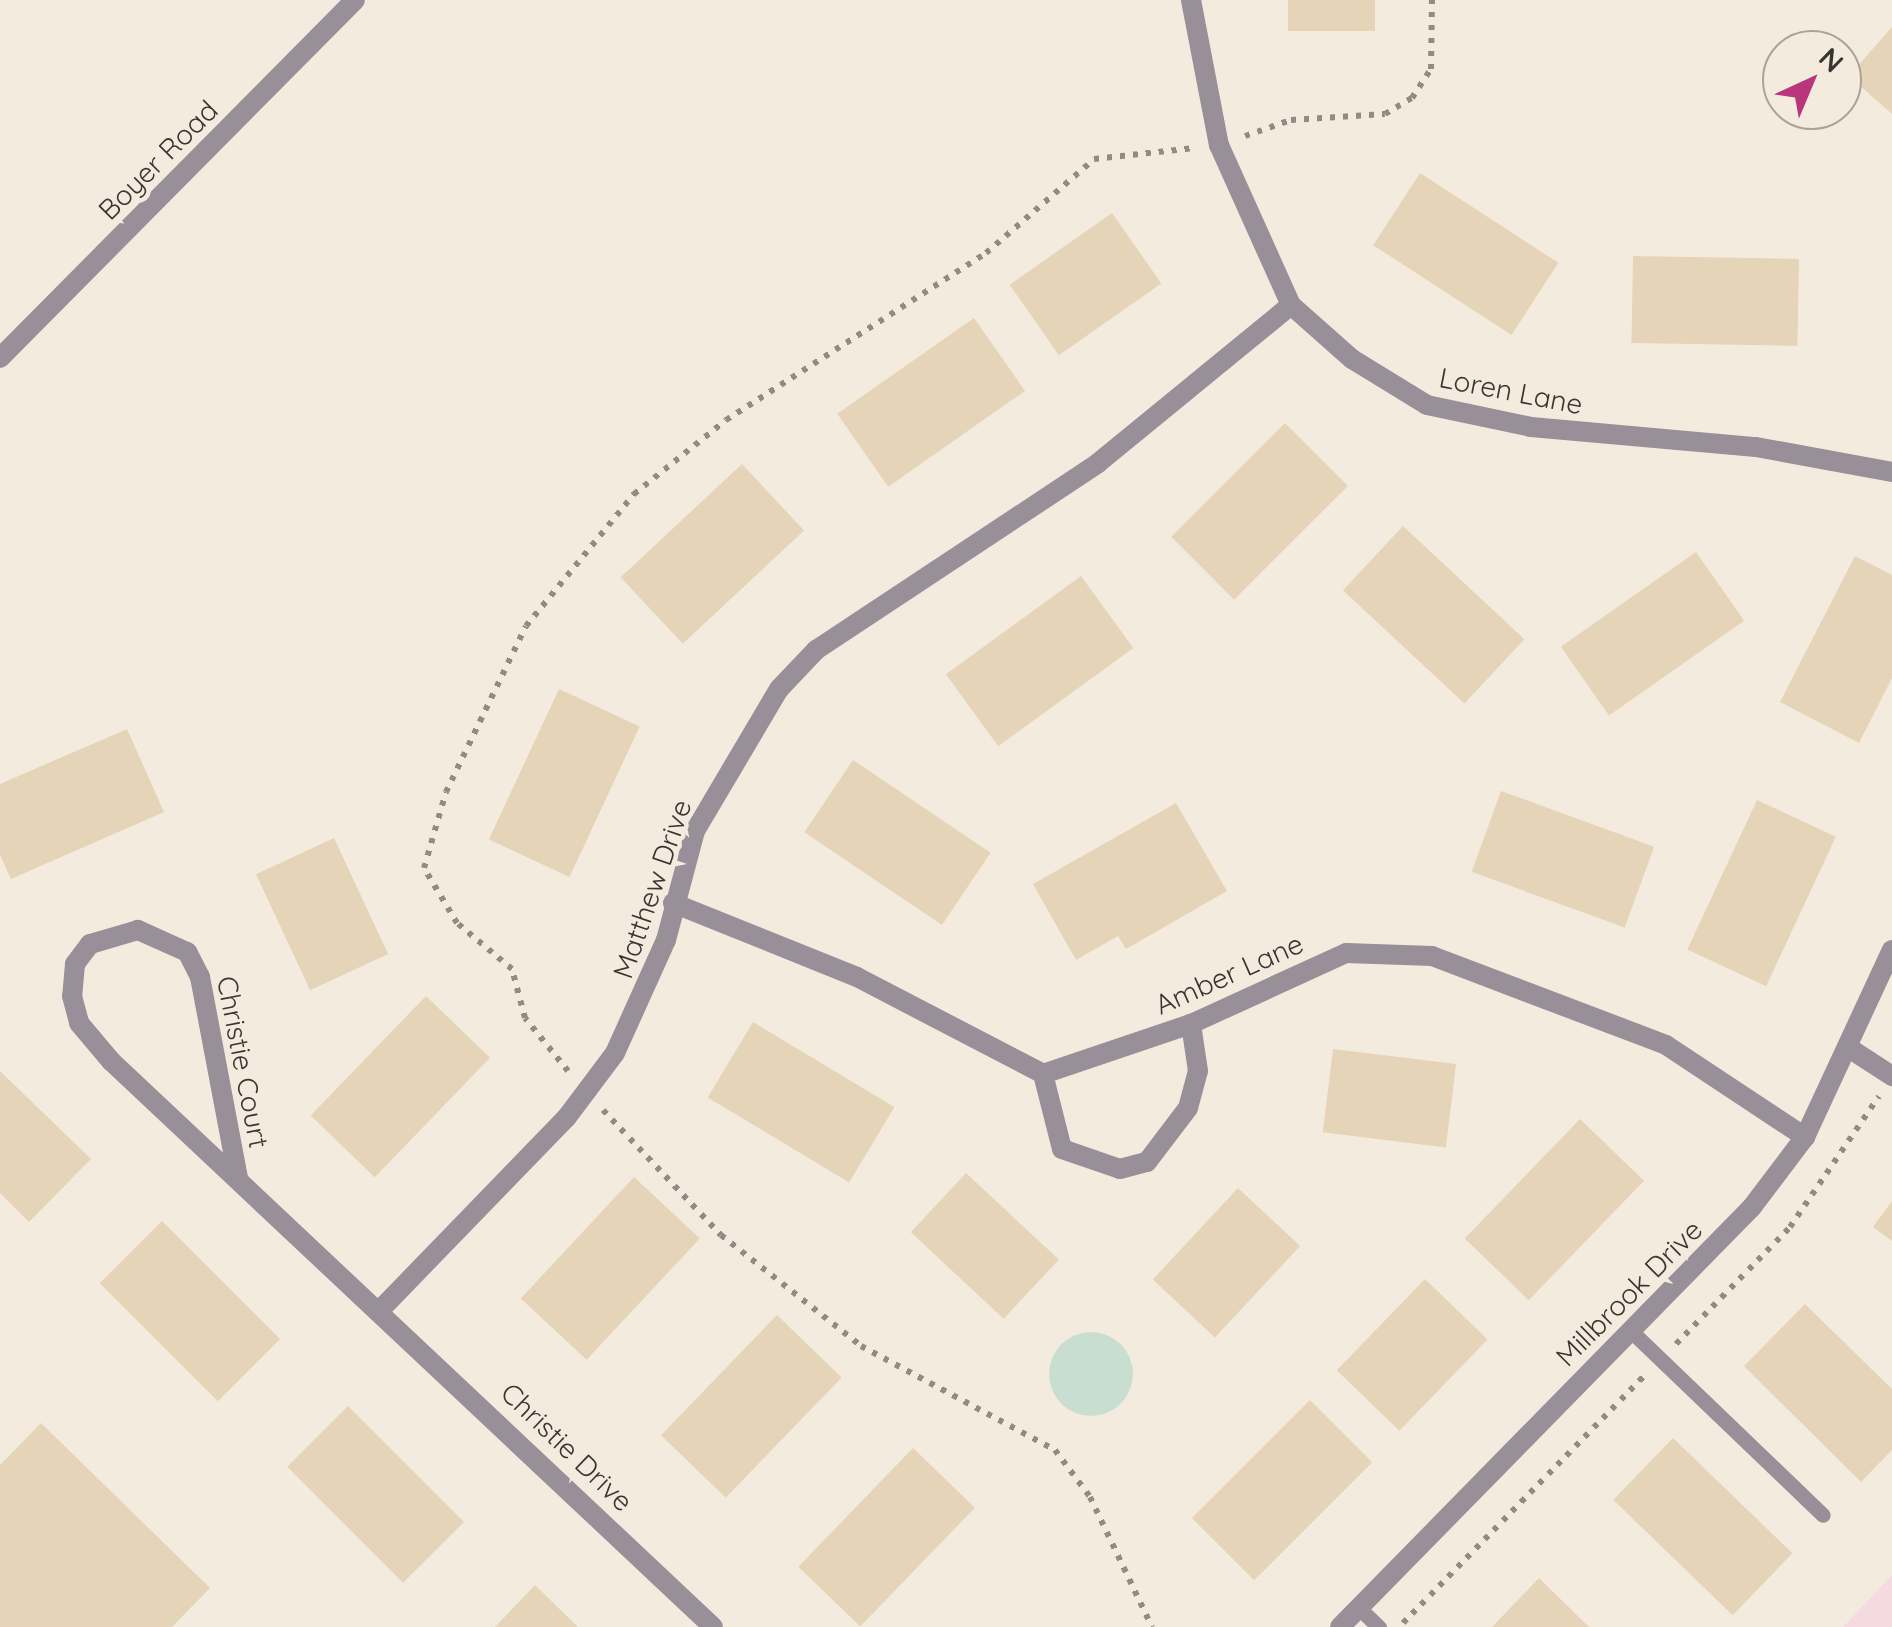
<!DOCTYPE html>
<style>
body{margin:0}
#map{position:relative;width:1892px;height:1627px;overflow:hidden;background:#f3ecde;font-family:Quicksand,sans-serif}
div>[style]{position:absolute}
.commercial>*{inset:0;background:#f5dbe1}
.green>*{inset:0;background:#c8ded1}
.round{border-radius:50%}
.building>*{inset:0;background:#e5d4b8;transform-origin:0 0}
.path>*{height:6px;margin-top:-3px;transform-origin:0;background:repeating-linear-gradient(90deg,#918c83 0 5px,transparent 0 13px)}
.service>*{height:15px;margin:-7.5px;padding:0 7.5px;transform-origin:7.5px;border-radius:7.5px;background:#988f99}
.minor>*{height:20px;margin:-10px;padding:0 10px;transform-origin:10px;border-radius:10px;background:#988f99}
.tertiary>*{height:20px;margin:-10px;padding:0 10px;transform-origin:10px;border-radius:10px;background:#988f99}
span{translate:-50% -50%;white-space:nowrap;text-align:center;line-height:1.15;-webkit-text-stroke:9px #f3ecde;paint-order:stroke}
.street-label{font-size:28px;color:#393631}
.north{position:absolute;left:1762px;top:30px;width:100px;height:100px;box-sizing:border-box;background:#f3ecde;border:2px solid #a9a399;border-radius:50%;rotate:44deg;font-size:28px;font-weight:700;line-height:40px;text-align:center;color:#393631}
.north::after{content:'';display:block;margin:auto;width:35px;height:45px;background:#b9367d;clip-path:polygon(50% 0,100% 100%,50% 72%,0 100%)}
</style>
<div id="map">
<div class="commercial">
<i style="clip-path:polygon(1892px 1575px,1892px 1627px,1843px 1627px)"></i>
</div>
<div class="green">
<i class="round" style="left:1049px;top:1332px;width:84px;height:84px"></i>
</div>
<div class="building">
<i style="left:1288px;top:0;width:87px;height:31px"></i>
<i style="clip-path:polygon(1892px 27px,1892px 114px,1849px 76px)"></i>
<i style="left:1420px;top:173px;width:165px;height:86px;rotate:33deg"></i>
<i style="left:1112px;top:213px;width:86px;height:125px;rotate:55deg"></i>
<i style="left:1633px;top:256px;width:166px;height:87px;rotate:1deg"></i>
<i style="left:974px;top:318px;width:89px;height:167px;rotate:55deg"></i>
<i style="left:1285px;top:423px;width:89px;height:161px;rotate:45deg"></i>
<i style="left:742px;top:464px;width:91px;height:166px;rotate:47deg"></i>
<i style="left:1403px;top:526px;width:166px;height:88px;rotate:43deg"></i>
<i style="left:1696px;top:552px;width:84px;height:165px;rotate:55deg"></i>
<i style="clip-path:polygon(1855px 556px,1892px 575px,1892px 678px,1859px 743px,1780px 702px)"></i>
<i style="left:1081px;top:576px;width:89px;height:167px;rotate:54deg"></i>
<i style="left:559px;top:689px;width:89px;height:166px;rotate:25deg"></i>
<i style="clip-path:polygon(127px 729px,164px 812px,11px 879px,0 855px,0 784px)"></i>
<i style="left:853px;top:760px;width:166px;height:87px;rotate:34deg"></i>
<i style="left:1501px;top:791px;width:163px;height:86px;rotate:20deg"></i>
<i style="left:1757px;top:800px;width:87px;height:165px;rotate:25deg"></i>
<i style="clip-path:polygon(1176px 803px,1227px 891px,1126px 949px,1118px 936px,1076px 960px,1033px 884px)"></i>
<i style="left:334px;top:838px;width:128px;height:86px;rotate:65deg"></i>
<i style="left:426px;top:996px;width:89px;height:166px;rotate:44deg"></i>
<i style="left:753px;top:1022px;width:165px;height:88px;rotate:31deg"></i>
<i style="left:1333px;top:1049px;width:124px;height:84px;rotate:7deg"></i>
<i style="clip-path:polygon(0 1071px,91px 1159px,29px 1222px,0 1193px)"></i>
<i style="left:1580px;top:1119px;width:89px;height:166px;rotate:44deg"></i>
<i style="left:966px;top:1173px;width:127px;height:81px;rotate:43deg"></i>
<i style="left:634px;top:1177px;width:90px;height:166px;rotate:43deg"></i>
<i style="left:1238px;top:1188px;width:85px;height:125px;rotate:43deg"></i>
<i style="clip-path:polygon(1892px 1201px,1892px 1241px,1873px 1227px)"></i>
<i style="left:162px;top:1221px;width:167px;height:88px;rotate:45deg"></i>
<i style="left:1425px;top:1279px;width:87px;height:127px;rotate:44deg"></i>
<i style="clip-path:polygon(1805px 1304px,1892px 1389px,1892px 1450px,1861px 1482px,1744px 1366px)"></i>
<i style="left:777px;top:1315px;width:90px;height:167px;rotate:44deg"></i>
<i style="left:1310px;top:1400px;width:88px;height:167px;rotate:45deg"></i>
<i style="left:348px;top:1406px;width:164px;height:86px;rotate:45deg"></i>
<i style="clip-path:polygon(41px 1423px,210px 1588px,172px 1627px,0 1627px,0 1465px)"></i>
<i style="left:1673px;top:1438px;width:166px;height:86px;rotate:44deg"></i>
<i style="left:913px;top:1448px;width:86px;height:165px;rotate:44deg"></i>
<i style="clip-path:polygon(1539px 1578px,1589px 1627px,1492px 1627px)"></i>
<i style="clip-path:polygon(535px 1585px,578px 1627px,495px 1627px)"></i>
</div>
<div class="path">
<i style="left:1245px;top:136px;width:49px;rotate:-19.2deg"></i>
<i style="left:1291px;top:120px;width:94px;rotate:-3.7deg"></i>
<i style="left:1385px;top:114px;width:31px;rotate:-31deg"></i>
<i style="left:1412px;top:98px;width:35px;rotate:-57deg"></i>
<i style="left:1431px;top:69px;width:69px;rotate:-89.2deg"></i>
<i style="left:568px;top:1071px;width:68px;rotate:-129.1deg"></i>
<i style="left:525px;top:1018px;width:51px;rotate:-104.9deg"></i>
<i style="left:512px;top:969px;width:72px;rotate:-140.1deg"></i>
<i style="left:457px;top:923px;width:64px;rotate:-121deg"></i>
<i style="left:424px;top:868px;width:79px;rotate:-73.9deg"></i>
<i style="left:446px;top:792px;width:184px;rotate:-64.3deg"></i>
<i style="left:526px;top:626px;width:171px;rotate:-50.7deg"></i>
<i style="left:634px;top:494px;width:118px;rotate:-38.8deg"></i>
<i style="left:726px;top:420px;width:309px;rotate:-32.7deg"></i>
<i style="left:986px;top:253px;width:143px;rotate:-41deg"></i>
<i style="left:1094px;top:159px;width:101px;rotate:-6.3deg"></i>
<i style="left:603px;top:1110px;width:172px;rotate:46.7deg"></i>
<i style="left:721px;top:1235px;width:179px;rotate:38.4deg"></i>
<i style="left:861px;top:1346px;width:220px;rotate:28.2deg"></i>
<i style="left:1055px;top:1450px;width:59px;rotate:53.3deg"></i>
<i style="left:1090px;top:1497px;width:144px;rotate:64.5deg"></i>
<i style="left:1676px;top:1344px;width:163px;rotate:-45.7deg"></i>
<i style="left:1790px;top:1227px;width:158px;rotate:-55.8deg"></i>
<i style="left:1403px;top:1623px;width:348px;rotate:-45.7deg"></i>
</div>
<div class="service">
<i style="left:1630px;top:1330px;width:267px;rotate:43.8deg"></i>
<i style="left:1359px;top:1608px;width:28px;rotate:44deg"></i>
</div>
<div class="minor">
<i style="left:1191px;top:0;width:148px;rotate:79.1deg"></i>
<i style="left:1219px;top:145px;width:175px;rotate:65.8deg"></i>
<i style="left:1291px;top:305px;width:81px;rotate:41.5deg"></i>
<i style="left:1352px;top:359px;width:88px;rotate:31.5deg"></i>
<i style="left:1427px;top:405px;width:106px;rotate:11.9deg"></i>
<i style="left:1531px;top:427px;width:226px;rotate:5.1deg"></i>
<i style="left:1756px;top:447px;width:138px;rotate:10.4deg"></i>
<i style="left:673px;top:903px;width:198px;rotate:21.9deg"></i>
<i style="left:857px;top:977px;width:210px;rotate:27.5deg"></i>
<i style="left:1043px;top:1074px;width:156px;rotate:-18.7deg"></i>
<i style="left:1191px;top:1024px;width:170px;rotate:-24.6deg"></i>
<i style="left:1346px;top:953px;width:86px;rotate:2deg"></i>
<i style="left:1432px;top:956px;width:250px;rotate:20.8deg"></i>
<i style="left:1666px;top:1045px;width:167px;rotate:33.5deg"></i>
<i style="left:1852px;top:1050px;width:48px;rotate:33deg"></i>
<i style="left:1043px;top:1074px;width:77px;rotate:75.8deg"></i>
<i style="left:1062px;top:1149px;width:61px;rotate:19deg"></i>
<i style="left:1120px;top:1169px;width:28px;rotate:-15deg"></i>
<i style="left:1147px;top:1162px;width:68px;rotate:-52.8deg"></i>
<i style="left:1188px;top:1108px;width:38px;rotate:-75deg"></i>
<i style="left:1198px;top:1071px;width:48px;rotate:-98.5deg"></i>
<i style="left:238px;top:1178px;width:205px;rotate:-100.7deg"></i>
<i style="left:200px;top:977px;width:28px;rotate:-117deg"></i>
<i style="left:187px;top:952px;width:54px;rotate:-155.8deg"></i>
<i style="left:138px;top:930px;width:50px;rotate:163.7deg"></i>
<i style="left:90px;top:944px;width:25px;rotate:127deg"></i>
<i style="left:75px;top:964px;width:32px;rotate:95deg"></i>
<i style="left:72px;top:996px;width:28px;rotate:75deg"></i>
<i style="left:79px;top:1023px;width:50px;rotate:49.9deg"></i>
<i style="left:111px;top:1061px;width:826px;rotate:43.23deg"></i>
<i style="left:381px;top:1309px;width:267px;rotate:-45.9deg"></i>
<i style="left:567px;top:1117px;width:80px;rotate:-53.1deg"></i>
<i style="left:615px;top:1053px;width:124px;rotate:-65.7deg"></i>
<i style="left:666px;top:940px;width:113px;rotate:-75.1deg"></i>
<i style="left:695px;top:831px;width:165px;rotate:-59.4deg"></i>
<i style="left:779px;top:689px;width:54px;rotate:-46.5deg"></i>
<i style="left:816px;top:650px;width:338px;rotate:-33.5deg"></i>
<i style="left:1098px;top:463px;width:249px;rotate:-39.3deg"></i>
<i style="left:1340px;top:1627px;width:588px;rotate:-45.55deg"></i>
<i style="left:1752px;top:1207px;width:88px;rotate:-52.9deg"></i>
<i style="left:1805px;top:1137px;width:206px;rotate:-65.1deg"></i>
</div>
<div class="tertiary">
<i style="left:0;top:358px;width:504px;rotate:-45.24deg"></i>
</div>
<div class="street-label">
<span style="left:158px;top:160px;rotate:-45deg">Boyer Road</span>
<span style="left:1511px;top:391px;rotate:11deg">Loren Lane</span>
<span style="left:652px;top:889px;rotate:-71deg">Matthew Drive</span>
<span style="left:1229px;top:974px;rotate:-24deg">Amber Lane</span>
<span style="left:243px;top:1062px;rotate:79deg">Christie Court</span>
<span style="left:1629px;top:1293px;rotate:-45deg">Millbrook Drive</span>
<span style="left:567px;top:1447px;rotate:44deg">Christie Drive</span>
</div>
<div class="north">N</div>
</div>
